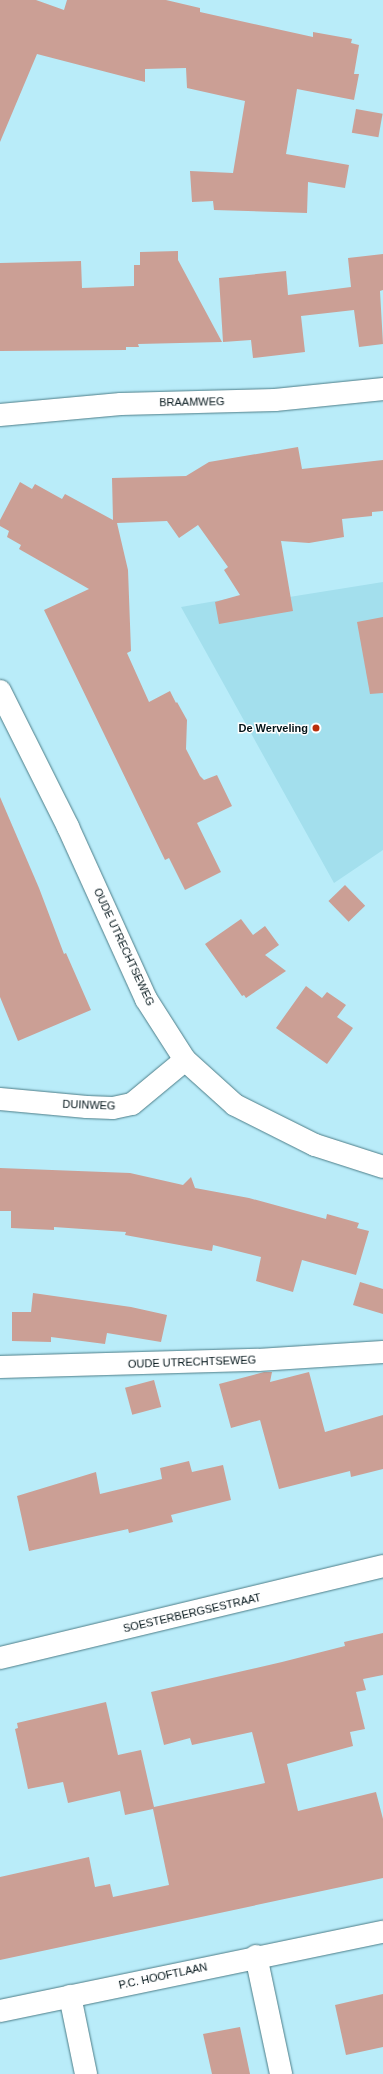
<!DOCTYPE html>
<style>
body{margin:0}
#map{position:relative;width:383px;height:2074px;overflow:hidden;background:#b9ecf9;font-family:Arial,sans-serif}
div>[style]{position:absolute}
.built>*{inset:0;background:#a3dfed}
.building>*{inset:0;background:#cb9f95;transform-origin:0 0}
.roads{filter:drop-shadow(0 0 1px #4d7d88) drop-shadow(0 0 1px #4d7d88)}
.minor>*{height:22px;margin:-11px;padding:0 11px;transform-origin:11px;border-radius:11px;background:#fff}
.secondary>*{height:22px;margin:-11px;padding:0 11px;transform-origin:11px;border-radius:11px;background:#fff}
.dots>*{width:11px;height:11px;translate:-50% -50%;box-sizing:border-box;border:2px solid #fff;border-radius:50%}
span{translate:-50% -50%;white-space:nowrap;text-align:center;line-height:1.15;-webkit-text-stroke:3px #fff;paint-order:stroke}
.street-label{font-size:11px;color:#03151a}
.poi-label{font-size:11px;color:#03151a;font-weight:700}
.right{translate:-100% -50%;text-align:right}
</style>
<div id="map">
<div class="built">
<i style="clip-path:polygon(383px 582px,383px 850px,334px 883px,181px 607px,233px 598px,258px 602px)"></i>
</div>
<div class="building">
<i style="clip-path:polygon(0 0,36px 0,64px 10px,67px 0,166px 0,200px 8px,200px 12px,313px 37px,313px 32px,352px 39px,351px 43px,359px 45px,354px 74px,359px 74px,354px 100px,297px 89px,286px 154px,349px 165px,345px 188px,308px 182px,307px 213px,214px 210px,213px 201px,192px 202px,190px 171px,233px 173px,245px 101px,187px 88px,186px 68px,145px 69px,145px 82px,37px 54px,0 142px)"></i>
<i style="left:356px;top:109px;width:27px;height:24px;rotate:10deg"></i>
<i style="clip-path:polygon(178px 251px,178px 260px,222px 342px,138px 344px,139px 347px,126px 347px,126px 350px,0 351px,0 263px,81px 261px,82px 288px,134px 286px,134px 265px,140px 265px,140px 252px)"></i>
<i style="clip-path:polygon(383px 254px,383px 290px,380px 291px,383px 344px,359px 347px,354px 310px,301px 316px,305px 352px,253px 358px,251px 340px,223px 342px,219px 278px,286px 271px,288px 295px,351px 287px,348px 258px)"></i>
<i style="clip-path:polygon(298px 447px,302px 469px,383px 460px,383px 511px,372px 512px,372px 516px,342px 519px,344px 537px,309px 543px,281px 541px,293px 611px,219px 624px,215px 602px,240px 595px,224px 570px,228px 567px,198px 525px,179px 538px,167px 521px,117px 523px,128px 570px,131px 651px,127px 653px,149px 702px,170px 691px,176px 703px,177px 702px,187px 720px,186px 749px,200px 776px,204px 780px,217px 775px,232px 806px,197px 823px,221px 872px,185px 890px,169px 858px,165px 860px,44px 610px,89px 589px,19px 549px,21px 545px,7px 537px,9px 531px,0 526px,0 520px,20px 482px,32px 489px,35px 484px,62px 499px,65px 494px,113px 520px,112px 478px,186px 476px,209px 462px)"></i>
<i style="clip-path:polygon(383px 617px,383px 693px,370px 694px,357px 622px)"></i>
<i style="clip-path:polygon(0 797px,39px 888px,64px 954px,66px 953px,91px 1010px,18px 1041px,0 997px)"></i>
<i style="left:345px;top:885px;width:29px;height:23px;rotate:46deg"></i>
<i style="clip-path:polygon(241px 919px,253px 935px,265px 926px,279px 945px,265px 955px,286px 971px,246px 998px,244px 995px,242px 996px,205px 944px)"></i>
<i style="clip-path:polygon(306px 986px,322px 998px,327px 992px,346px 1005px,337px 1017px,353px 1028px,327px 1064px,276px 1028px)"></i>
<i style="clip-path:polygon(0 1168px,130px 1173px,183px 1185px,191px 1177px,195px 1188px,249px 1198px,326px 1219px,327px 1214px,359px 1223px,357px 1228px,369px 1231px,356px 1275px,302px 1260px,293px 1292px,256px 1281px,261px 1257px,213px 1245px,212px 1251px,125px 1235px,126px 1232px,54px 1227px,54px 1230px,11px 1228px,11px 1211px,0 1211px)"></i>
<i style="clip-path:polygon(360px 1282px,383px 1289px,383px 1314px,353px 1305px)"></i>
<i style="clip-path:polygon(33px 1293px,131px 1307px,167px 1315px,161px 1342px,107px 1333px,105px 1344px,51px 1337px,51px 1342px,12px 1341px,12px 1312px,31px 1312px)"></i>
<i style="clip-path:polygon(264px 1372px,272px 1372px,270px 1382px,309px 1372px,325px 1432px,383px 1415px,383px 1469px,351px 1477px,350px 1471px,279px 1489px,260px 1420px,231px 1428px,219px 1384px)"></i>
<i style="left:154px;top:1380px;width:28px;height:30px;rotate:75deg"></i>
<i style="clip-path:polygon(189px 1461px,192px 1472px,223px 1465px,231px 1500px,171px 1515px,173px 1522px,129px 1533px,128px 1529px,29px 1551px,17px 1496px,96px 1472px,100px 1494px,162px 1479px,160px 1468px)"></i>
<i style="clip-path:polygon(383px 1633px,383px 1675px,363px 1679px,366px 1690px,356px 1692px,365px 1729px,350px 1732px,353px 1746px,287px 1764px,298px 1811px,376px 1792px,383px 1819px,383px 1878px,0 1960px,0 1877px,89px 1857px,95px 1887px,110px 1884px,113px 1897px,169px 1885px,153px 1809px,125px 1815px,120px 1791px,68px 1803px,63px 1782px,28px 1789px,15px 1729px,18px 1728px,17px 1723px,106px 1702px,118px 1755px,141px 1750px,154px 1807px,265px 1783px,252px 1732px,192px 1745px,190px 1738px,164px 1745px,151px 1692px,282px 1662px,345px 1646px,344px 1642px)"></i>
<i style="clip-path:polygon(383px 1994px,383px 2047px,346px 2055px,335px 2005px)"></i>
<i style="clip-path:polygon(240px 2027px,250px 2074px,212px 2074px,203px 2034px)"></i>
</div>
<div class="roads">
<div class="minor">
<i style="left:0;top:415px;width:121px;rotate:-5.2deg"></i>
<i style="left:121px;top:404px;width:154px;rotate:-1.5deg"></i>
<i style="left:275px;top:400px;width:109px;rotate:-5.8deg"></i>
<i style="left:0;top:691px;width:152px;rotate:63.4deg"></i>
<i style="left:68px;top:827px;width:189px;rotate:65.6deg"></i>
<i style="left:146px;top:999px;width:72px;rotate:57.4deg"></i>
<i style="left:185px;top:1060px;width:67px;rotate:42deg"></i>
<i style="left:235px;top:1105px;width:89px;rotate:26.6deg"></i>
<i style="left:315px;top:1145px;width:71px;rotate:17.9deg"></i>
<i style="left:0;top:1099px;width:87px;rotate:5.3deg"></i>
<i style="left:87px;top:1107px;width:26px;rotate:2deg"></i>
<i style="left:113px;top:1108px;width:19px;rotate:-12deg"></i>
<i style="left:132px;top:1104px;width:69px;rotate:-39.7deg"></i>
<i style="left:0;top:1367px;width:258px;rotate:-1.6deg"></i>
<i style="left:258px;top:1360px;width:125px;rotate:-3.7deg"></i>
<i style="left:256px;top:1956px;width:121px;rotate:78deg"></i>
<i style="left:70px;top:1996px;width:80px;rotate:78.4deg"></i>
<i style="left:0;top:2011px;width:391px;rotate:-11.7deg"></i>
</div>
<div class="secondary">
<i style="left:0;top:1658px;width:394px;rotate:-13.5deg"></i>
</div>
</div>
<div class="dots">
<i style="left:316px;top:728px;background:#b92f0c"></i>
</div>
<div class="street-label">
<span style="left:192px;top:402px;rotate:-1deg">BRAAMWEG</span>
<span style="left:124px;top:947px;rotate:65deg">OUDE UTRECHTSEWEG</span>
<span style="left:89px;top:1105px;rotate:2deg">DUINWEG</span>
<span style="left:192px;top:1362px;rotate:-2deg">OUDE UTRECHTSEWEG</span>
<span style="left:192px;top:1613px;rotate:-13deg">SOESTERBERGSESTRAAT</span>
<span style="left:163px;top:1976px;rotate:-12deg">P.C. HOOFTLAAN</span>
</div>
<div class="poi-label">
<span class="right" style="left:308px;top:728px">De Werveling</span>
</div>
</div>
